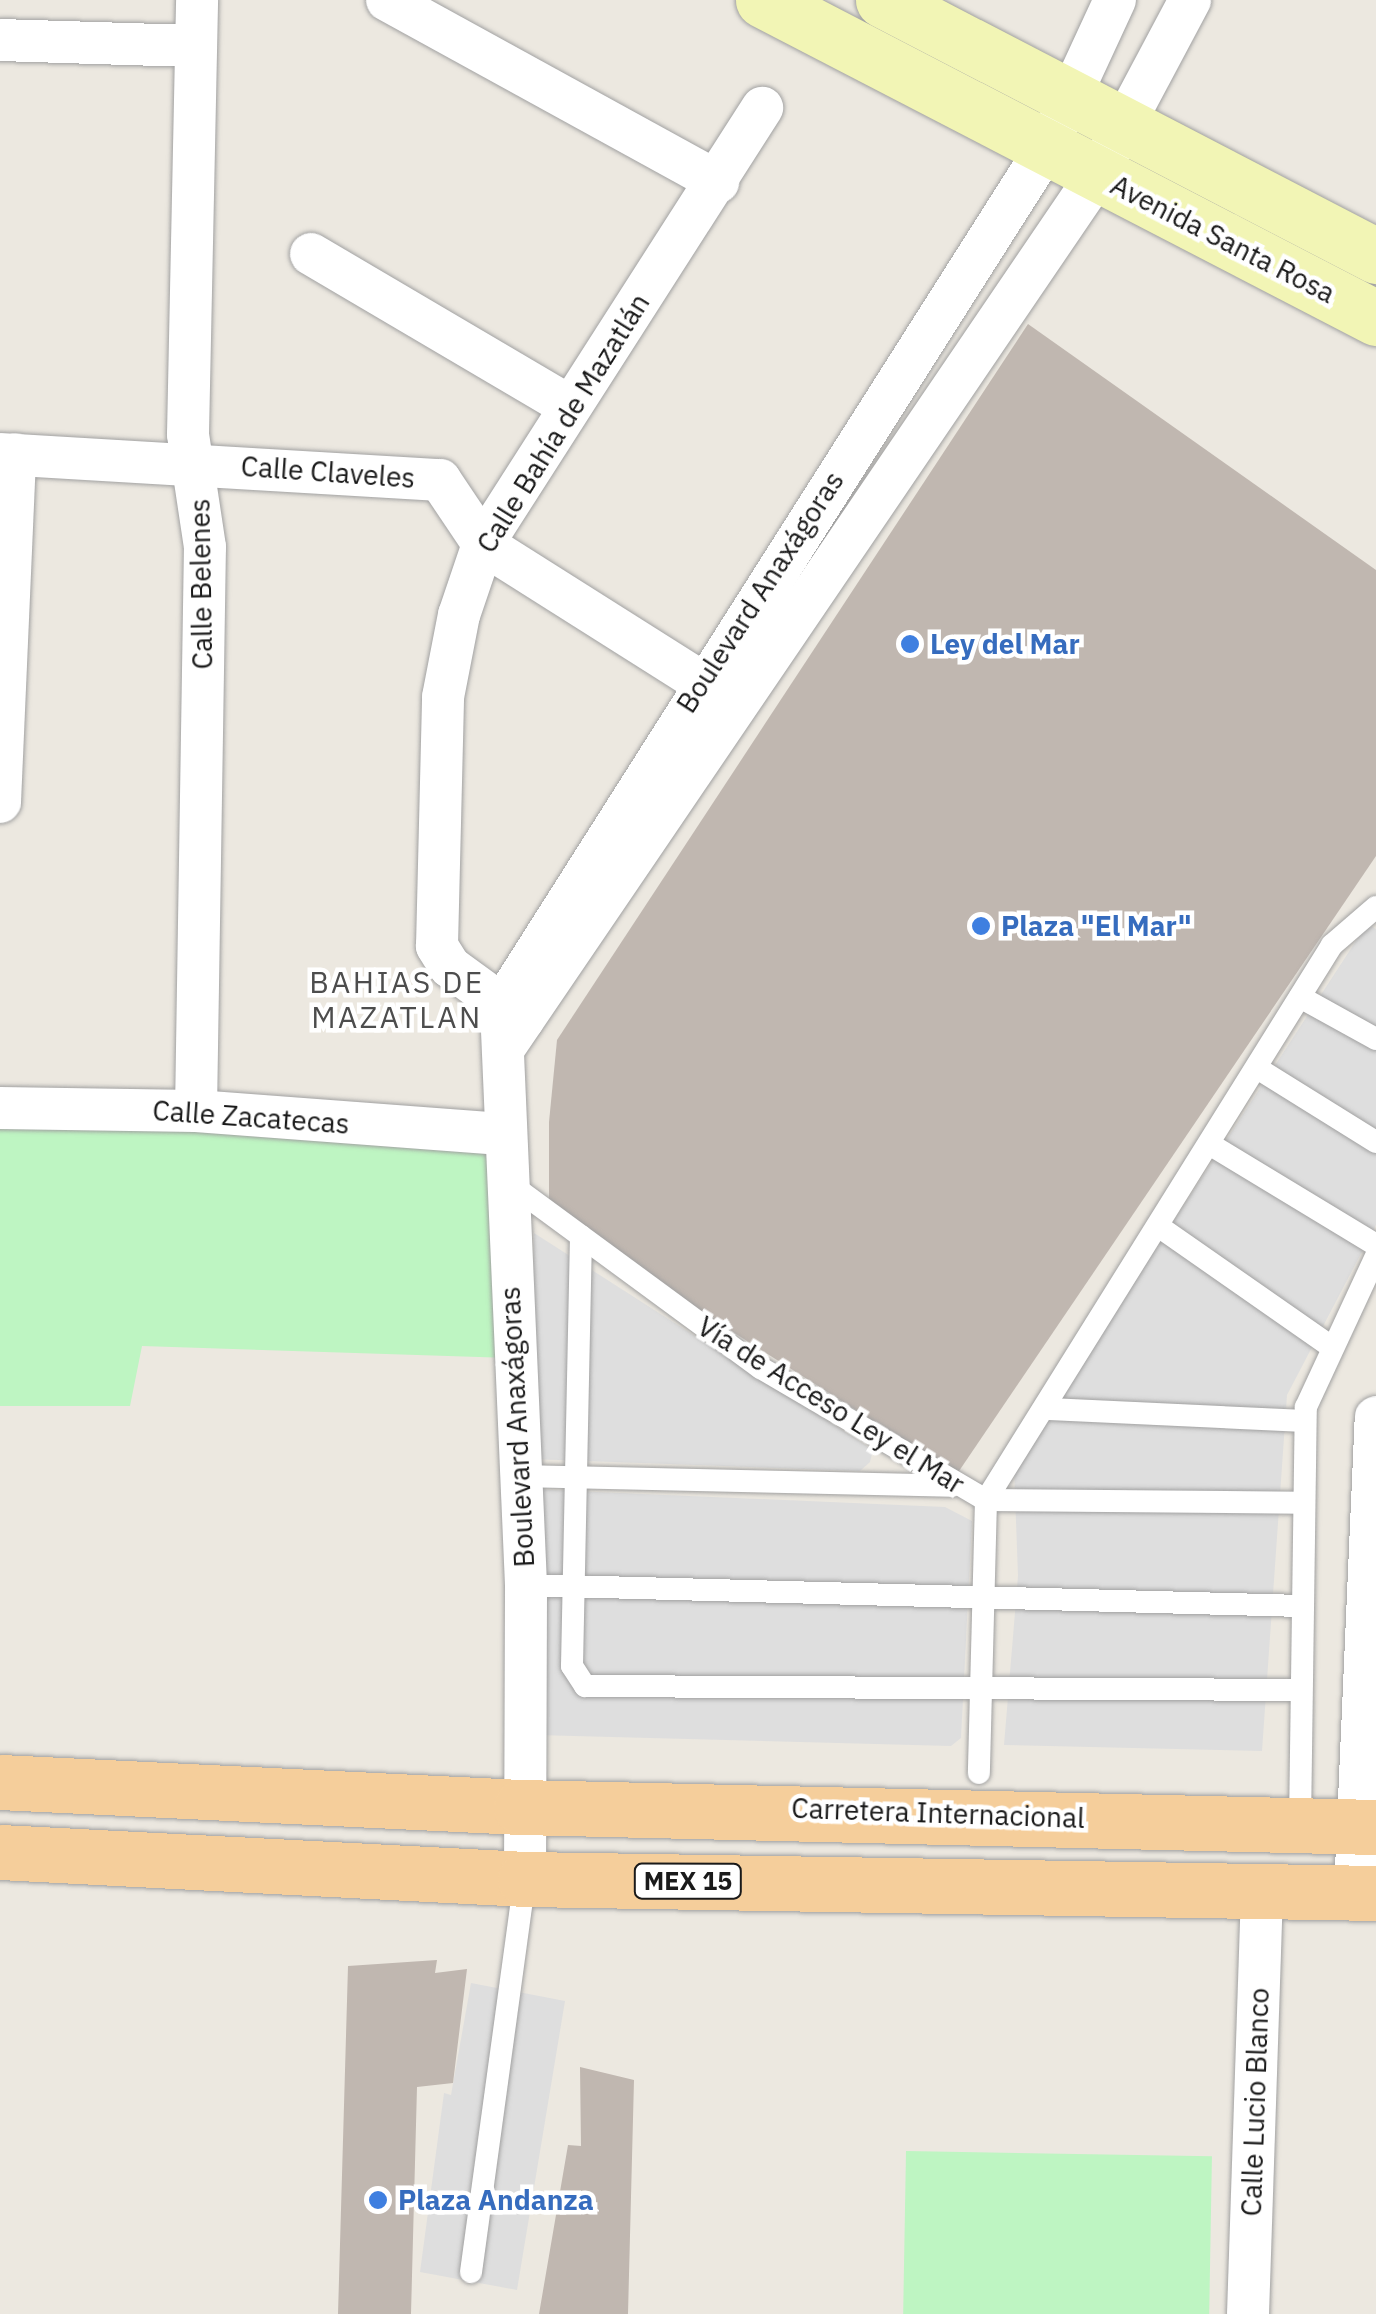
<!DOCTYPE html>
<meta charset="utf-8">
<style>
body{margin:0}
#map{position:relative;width:1376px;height:2314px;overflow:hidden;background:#ece8e0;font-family:"IBM Plex Sans",sans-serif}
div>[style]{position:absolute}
.park>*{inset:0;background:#bef5c2;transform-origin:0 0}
.parking>*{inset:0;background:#dedede}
.building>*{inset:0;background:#c0b7b0}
.roads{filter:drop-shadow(0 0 2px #a1a1a1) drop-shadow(0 0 2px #a1a1a1)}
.lane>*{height:22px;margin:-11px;padding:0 11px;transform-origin:11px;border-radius:11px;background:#fff}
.street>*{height:42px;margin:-21px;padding:0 21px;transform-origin:21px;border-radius:21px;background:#fff}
.secondary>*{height:55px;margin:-27.5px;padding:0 27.5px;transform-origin:27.5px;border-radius:27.5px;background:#f2f5b5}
.primary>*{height:55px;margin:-27.5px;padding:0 27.5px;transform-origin:27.5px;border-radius:27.5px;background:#f5ce9b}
.dots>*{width:28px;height:28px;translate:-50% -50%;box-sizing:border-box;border:5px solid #fff;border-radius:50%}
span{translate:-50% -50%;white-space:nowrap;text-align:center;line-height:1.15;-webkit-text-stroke:9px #fff;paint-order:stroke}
.shield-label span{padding:2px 8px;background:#fff;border:2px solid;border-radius:8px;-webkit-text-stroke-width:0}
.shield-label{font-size:25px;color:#1a1a1a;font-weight:700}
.street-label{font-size:28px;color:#1a1a1a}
.shop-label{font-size:28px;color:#366cbe;font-weight:700}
.left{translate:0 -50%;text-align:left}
.neighbourhood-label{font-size:30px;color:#4d4d4d;letter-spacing:2.5px}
</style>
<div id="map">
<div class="park">
<i style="clip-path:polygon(0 1106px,502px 1134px,510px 1358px,142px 1346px,130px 1406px,0 1406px)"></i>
<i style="left:906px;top:2151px;width:306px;height:163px;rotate:1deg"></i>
</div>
<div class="parking">
<i style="clip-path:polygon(1367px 924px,1376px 929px,1376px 1225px,1287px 1395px,1262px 1751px,1004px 1745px,1018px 1576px,1014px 1466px)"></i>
<i style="clip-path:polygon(534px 1233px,873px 1450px,870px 1462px,860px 1471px,530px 1459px)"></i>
<i style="clip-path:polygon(527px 1489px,945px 1507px,972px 1521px,961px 1738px,951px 1746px,536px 1735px)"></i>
<i style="clip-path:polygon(471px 1983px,565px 2001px,517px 2290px,420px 2272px,444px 2093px,451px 2095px)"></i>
</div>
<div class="building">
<i style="clip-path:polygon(1028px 324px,1376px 570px,1376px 856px,957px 1474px,581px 1236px,549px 1205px,549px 1122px,557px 1040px)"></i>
<i style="clip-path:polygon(437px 1960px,435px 1973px,467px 1969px,453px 2083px,417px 2087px,411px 2314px,338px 2314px,348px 1966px)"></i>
<i style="clip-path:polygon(580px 2067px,634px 2080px,628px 2314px,539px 2314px,568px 2145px,581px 2146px)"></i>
</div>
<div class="roads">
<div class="lane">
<i style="left:1300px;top:997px;width:87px;rotate:28.9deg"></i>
<i style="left:1257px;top:1068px;width:140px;rotate:31.9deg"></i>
<i style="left:1211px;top:1145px;width:193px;rotate:31.2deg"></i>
<i style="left:506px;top:1181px;width:316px;rotate:36.3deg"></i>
<i style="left:761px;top:1368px;width:261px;rotate:30.4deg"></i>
<i style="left:986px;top:1500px;width:273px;rotate:91.5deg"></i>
<i style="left:1161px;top:1228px;width:206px;rotate:34.9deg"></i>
<i style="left:581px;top:1236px;width:430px;rotate:91.2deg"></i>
<i style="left:572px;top:1666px;width:24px;rotate:57deg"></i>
<i style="left:585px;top:1686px;width:716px;rotate:0.32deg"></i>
<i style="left:1049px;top:1409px;width:256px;rotate:2.7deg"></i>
<i style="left:519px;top:1476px;width:433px;rotate:1.3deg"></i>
<i style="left:986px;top:1500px;width:654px;rotate:-58.06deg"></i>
<i style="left:1332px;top:945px;width:58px;rotate:-40.8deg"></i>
<i style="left:986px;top:1500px;width:316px;rotate:0.5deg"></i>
<i style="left:526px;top:1585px;width:775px;rotate:1.55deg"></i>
<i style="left:1300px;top:1824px;width:417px;rotate:-89.2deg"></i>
<i style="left:1306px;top:1407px;width:166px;rotate:-65.1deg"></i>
<i style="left:471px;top:2272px;width:397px;rotate:-82.2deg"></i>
</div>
<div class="street">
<i style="left:387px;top:0;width:378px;rotate:28.8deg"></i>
<i style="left:0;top:40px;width:196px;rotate:1.8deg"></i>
<i style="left:311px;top:254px;width:299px;rotate:30.5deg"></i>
<i style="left:0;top:454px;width:441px;rotate:3.4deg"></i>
<i style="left:440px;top:480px;width:77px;rotate:56.1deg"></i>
<i style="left:483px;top:544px;width:286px;rotate:32.3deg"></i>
<i style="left:0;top:802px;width:348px;rotate:-87.5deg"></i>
<i style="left:523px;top:1020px;width:90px;rotate:-144deg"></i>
<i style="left:450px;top:967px;width:25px;rotate:-122deg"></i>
<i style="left:437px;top:946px;width:249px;rotate:-88.6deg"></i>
<i style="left:443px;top:697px;width:84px;rotate:-79deg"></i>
<i style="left:459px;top:615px;width:75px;rotate:-71.3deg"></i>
<i style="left:483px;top:544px;width:518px;rotate:-57.38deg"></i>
<i style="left:504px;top:1048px;width:1055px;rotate:-55.81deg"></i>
<i style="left:1097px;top:175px;width:198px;rotate:-62deg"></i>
<i style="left:0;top:1108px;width:196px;rotate:0.9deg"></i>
<i style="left:196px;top:1111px;width:307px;rotate:4.3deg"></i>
<i style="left:196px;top:1111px;width:564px;rotate:-89.09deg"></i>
<i style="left:205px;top:547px;width:114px;rotate:-98.6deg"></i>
<i style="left:188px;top:434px;width:434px;rotate:-88.8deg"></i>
<i style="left:525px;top:1879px;width:294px;rotate:-89.8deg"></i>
<i style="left:526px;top:1585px;width:579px;rotate:-92.48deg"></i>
<i style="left:501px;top:1007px;width:1019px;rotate:-57.59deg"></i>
<i style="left:1047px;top:147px;width:162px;rotate:-65.2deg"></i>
<i style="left:1355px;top:1892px;width:475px;rotate:-87.5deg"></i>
<i style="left:1248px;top:2314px;width:424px;rotate:-88.1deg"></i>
</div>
<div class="secondary">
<i style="left:763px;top:0;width:691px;rotate:27.42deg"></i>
<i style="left:883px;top:0;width:556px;rotate:27.44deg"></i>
</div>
<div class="primary">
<i style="left:0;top:1782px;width:522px;rotate:2.75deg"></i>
<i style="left:521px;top:1807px;width:855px;rotate:1.34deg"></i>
<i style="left:0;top:1852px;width:526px;rotate:2.94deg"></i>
<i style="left:525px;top:1879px;width:851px;rotate:0.94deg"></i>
</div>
</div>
<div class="dots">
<i style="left:910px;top:644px;background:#3f7fe0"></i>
<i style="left:981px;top:926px;background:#3f7fe0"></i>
<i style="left:378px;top:2200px;background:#3f7fe0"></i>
</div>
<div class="shield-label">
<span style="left:688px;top:1881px">MEX 15</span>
</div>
<div class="street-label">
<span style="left:1223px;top:239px;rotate:27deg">Avenida Santa Rosa</span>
<span style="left:563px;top:423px;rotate:-58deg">Calle Bahía de Mazatlán</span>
<span style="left:328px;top:472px;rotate:4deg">Calle Claveles</span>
<span style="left:201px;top:584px;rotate:-91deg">Calle Belenes</span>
<span style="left:760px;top:592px;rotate:-57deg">Boulevard Anaxágoras</span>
<span style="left:251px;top:1117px;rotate:4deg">Calle Zacatecas</span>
<span style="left:831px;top:1405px;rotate:32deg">Vía de Acceso Ley el Mar</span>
<span style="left:517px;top:1427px;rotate:-93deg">Boulevard Anaxágoras</span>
<span style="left:938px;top:1813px;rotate:2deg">Carretera Internacional</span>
<span style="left:1255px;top:2102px;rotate:-88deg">Calle Lucio Blanco</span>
</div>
<div class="shop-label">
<span class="left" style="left:930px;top:644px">Ley del Mar</span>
<span class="left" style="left:1001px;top:926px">Plaza "El Mar"</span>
<span class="left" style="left:398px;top:2200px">Plaza Andanza</span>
</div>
<div class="neighbourhood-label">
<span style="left:397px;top:999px">BAHIAS DE<br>MAZATLAN</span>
</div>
</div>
